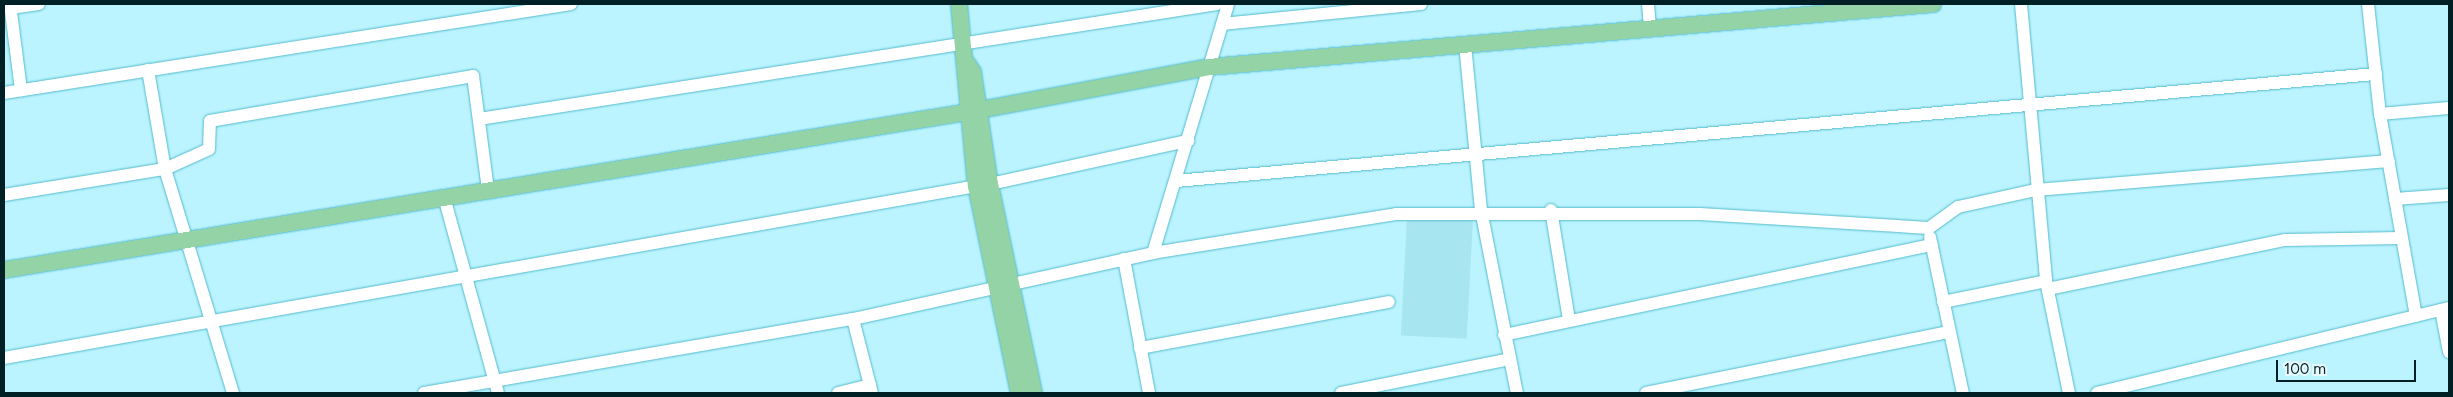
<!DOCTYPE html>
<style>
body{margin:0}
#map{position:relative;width:2453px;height:397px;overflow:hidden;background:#bbf4ff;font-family:Figtree,sans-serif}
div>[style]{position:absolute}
.built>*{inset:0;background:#a7e5f0;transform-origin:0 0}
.roads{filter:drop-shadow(0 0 1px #52bbcc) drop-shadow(0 0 1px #52bbcc)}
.minor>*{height:12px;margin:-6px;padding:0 6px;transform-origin:6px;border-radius:6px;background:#fff}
.major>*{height:16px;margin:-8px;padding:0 8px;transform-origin:8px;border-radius:8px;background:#93d3a6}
span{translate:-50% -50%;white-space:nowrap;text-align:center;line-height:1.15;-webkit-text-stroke:5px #e8fafe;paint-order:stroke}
.frame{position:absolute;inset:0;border:5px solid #002025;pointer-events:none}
.scale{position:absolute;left:2276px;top:360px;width:140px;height:22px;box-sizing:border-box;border:2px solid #002025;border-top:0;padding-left:6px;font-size:15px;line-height:18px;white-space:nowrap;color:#002025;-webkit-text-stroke:4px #e8fafe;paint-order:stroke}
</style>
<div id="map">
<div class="built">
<i style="left:1473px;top:219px;width:120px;height:66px;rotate:93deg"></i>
</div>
<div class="roads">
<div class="minor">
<i style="left:10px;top:4px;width:87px;rotate:82.7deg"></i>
<i style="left:1648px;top:4px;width:21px;rotate:85deg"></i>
<i style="left:2021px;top:4px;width:278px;rotate:84.8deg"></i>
<i style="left:2046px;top:281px;width:114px;rotate:78.4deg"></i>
<i style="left:2368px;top:4px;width:111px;rotate:83.8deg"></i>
<i style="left:2380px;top:114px;width:205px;rotate:79.9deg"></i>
<i style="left:11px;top:8px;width:28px;rotate:-8deg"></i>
<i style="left:1222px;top:24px;width:200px;rotate:-5.7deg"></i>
<i style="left:1465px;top:44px;width:167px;rotate:84.5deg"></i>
<i style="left:1481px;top:210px;width:187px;rotate:78.9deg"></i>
<i style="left:148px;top:70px;width:100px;rotate:80.3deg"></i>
<i style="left:165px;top:169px;width:234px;rotate:73.1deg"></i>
<i style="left:4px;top:93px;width:574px;rotate:-8.92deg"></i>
<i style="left:2380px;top:114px;width:69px;rotate:-5deg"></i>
<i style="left:479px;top:119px;width:747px;rotate:-8.86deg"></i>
<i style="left:1176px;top:181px;width:1205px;rotate:-5.1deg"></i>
<i style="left:990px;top:184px;width:203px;rotate:-12.3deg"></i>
<i style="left:4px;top:195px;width:163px;rotate:-9.2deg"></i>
<i style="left:165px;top:169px;width:48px;rotate:-24.4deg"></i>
<i style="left:209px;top:149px;width:28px;rotate:-88deg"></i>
<i style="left:210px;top:121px;width:267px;rotate:-9.7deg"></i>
<i style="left:473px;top:76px;width:115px;rotate:82.5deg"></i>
<i style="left:444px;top:197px;width:203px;rotate:74.6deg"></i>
<i style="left:2395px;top:199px;width:54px;rotate:-4.2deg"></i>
<i style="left:1551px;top:210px;width:111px;rotate:80.7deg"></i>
<i style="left:1930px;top:237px;width:159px;rotate:78.1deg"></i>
<i style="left:1153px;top:253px;width:260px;rotate:-73.2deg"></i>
<i style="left:1124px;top:259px;width:136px;rotate:79.4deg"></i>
<i style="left:2048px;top:289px;width:242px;rotate:-11.7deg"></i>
<i style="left:2285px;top:240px;width:116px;rotate:-1deg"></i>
<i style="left:1943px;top:302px;width:105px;rotate:-11.5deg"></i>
<i style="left:2441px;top:310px;width:43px;rotate:79.2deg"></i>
<i style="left:853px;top:319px;width:76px;rotate:75.6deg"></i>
<i style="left:1504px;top:335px;width:437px;rotate:-11.9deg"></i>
<i style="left:1140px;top:348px;width:253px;rotate:-10.5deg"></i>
<i style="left:4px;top:358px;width:987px;rotate:-10.03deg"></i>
<i style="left:424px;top:393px;width:435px;rotate:-9.8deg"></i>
<i style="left:853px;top:319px;width:307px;rotate:-12.4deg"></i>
<i style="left:1153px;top:253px;width:246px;rotate:-9.1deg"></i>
<i style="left:1396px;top:214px;width:304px"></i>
<i style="left:1700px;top:214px;width:229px;rotate:3.5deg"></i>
<i style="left:1929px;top:228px;width:36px;rotate:-36deg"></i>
<i style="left:1958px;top:207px;width:80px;rotate:-12.3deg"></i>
<i style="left:2036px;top:190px;width:354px;rotate:-4.7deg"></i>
<i style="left:838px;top:393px;width:33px;rotate:-14deg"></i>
<i style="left:1341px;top:393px;width:171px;rotate:-11.4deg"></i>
<i style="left:1646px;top:393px;width:309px;rotate:-11.4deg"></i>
<i style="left:2097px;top:393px;width:362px;rotate:-13.6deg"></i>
</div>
<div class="major">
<i style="left:959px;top:4px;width:183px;rotate:84.7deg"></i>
<i style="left:976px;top:186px;width:211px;rotate:78.3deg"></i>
<i style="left:967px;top:63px;width:11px;rotate:56deg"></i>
<i style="left:973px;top:72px;width:113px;rotate:81.4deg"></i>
<i style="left:990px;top:184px;width:214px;rotate:78.1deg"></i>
<i style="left:4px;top:270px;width:989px;rotate:-9.31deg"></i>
<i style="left:980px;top:110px;width:233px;rotate:-10.6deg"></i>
<i style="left:1209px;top:67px;width:727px;rotate:-4.97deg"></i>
</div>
</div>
<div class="frame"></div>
<div class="scale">100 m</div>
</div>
